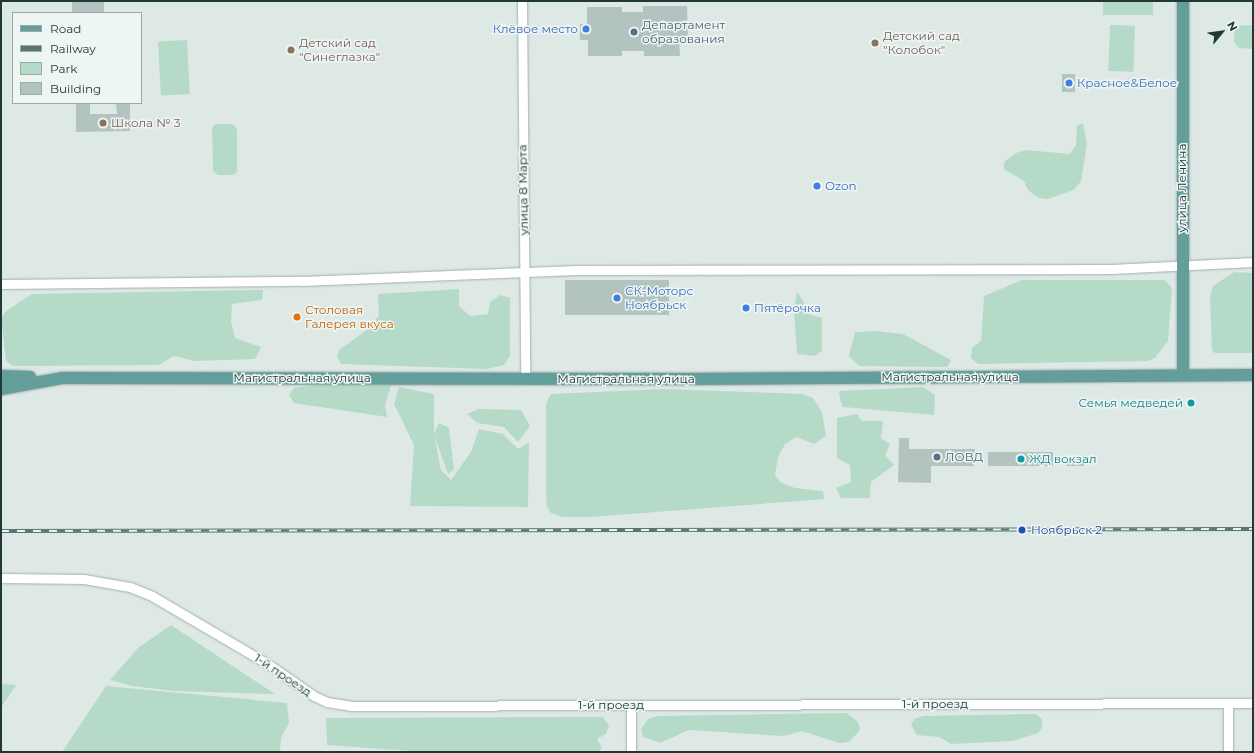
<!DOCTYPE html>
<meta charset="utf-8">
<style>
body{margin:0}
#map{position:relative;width:1254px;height:753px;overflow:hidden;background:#dee9e6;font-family:Montserrat,sans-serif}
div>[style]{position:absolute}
.green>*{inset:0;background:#b6dac8;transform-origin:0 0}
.building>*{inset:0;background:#b3c4c0;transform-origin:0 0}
.roads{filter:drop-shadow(0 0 1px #a1b0ae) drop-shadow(0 0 1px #a1b0ae)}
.minor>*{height:9px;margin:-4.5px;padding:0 4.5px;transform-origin:4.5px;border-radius:4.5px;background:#fff}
.major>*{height:12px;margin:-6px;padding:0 6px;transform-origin:6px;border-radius:6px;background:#639e9b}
.rail>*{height:4px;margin-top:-2px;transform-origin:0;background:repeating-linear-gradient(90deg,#eef6f4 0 8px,#5a7473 0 16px);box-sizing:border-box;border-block:1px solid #5a7473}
.dots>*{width:11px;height:11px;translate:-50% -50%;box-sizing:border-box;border:2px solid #eef6f4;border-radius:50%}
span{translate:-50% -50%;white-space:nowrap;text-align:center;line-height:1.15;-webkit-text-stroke:3px #eef6f4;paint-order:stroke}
.service-label{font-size:12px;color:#4e5e75}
.left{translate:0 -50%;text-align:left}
.shop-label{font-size:12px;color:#366cbe}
.right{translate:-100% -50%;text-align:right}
.education-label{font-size:12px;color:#785e54}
.street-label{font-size:12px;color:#203837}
.food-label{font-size:12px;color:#c56008}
.culture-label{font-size:12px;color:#0d838f}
.transit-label{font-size:12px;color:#164399}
.frame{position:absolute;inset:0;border:2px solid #203837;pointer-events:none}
.legend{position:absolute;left:12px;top:12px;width:130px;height:92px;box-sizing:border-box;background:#eef6f4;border:1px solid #9caaa8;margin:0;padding:5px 7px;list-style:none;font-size:12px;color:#203837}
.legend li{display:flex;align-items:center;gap:8px;height:20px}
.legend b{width:20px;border:1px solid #9caaa8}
.north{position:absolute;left:1202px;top:12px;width:40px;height:40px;-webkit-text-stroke:3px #eef6f4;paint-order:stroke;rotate:61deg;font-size:11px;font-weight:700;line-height:16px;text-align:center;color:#203837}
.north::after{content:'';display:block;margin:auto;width:14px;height:18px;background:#203837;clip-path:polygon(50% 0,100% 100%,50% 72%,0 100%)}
</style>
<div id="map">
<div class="green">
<i style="left:1103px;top:1px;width:50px;height:14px"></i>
<i style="left:1110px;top:25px;width:25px;height:46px;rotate:2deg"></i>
<i style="clip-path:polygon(1253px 25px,1252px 49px,1239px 48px,1234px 42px,1235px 26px)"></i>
<i style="left:187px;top:40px;width:54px;height:29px;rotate:87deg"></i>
<i style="clip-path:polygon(215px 124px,233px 124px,237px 129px,237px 172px,233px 175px,218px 175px,213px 171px,212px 128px)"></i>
<i style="clip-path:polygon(1083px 124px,1087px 144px,1081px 181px,1074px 190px,1048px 199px,1039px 198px,1028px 190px,1024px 181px,1004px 169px,1004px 162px,1016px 153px,1026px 150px,1070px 154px,1076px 145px,1077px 125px)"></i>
<i style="clip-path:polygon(1234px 272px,1253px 273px,1253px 353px,1215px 353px,1212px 350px,1210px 297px,1213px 286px)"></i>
<i style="clip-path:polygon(1022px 280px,1165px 280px,1172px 288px,1168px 341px,1155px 358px,1147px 361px,978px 364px,971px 358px,972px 348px,981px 341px,984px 296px)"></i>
<i style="clip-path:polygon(459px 289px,459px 306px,470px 316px,488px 314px,490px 302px,500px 295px,510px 298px,510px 356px,504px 365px,487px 369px,341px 364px,337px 356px,339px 350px,368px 329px,379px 315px,378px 294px)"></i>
<i style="clip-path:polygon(263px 290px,262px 300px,232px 304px,231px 321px,235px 338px,261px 347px,255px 359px,195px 361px,174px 356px,159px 365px,13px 366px,6px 361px,1px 319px,6px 311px,32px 294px)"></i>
<i style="clip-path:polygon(797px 291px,811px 315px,822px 318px,822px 351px,815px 356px,797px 354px,794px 310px)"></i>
<i style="clip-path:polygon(876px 331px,903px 334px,951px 360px,947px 367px,859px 366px,849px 356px,855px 332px)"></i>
<i style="clip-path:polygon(316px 385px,391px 385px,385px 405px,387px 417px,294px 403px,289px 395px,294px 388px)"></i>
<i style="clip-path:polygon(399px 387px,434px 394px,434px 433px,439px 423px,449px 428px,454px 470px,448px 474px,434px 435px,441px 470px,451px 480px,471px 452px,479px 429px,503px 434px,518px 449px,529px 442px,528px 507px,410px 506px,414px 445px,394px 404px)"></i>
<i style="clip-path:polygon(923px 387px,935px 395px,934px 415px,843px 407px,840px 400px,839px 391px)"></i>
<i style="clip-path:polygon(664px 389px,802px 394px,813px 398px,822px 412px,826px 436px,814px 444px,796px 437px,785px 444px,778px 457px,775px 475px,780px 482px,795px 488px,823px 491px,824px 499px,592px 517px,562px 517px,551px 513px,547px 507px,546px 495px,546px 404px,551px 394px)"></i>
<i style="clip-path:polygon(479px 409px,521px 410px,530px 426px,518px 442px,504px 427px,477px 423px,467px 414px)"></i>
<i style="clip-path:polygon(857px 414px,862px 421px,883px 421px,881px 438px,890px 444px,885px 455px,894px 465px,871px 482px,870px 498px,841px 498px,836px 488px,851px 482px,850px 465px,837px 458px,837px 418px)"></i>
<i style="clip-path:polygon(171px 625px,275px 694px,173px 691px,132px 686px,110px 680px,138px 648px)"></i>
<i style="clip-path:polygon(1px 684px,16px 685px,1px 708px)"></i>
<i style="clip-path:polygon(106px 686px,287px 703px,289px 723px,281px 738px,280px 752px,62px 752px)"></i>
<i style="clip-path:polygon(847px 713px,858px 722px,860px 730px,849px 742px,839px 743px,802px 731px,783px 736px,689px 730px,660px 743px,643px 737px,641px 729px,648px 719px,657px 716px)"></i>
<i style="clip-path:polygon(1036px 714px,1042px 719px,1042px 728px,1038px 733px,1013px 741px,951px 744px,939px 737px,917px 735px,911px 725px,914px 719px,923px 716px)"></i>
<i style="clip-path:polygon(603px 717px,609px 726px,606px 734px,597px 739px,602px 748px,598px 752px,426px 752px,327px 745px,326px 718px)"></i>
</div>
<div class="building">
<i style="left:72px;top:1px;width:32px;height:12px"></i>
<i style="clip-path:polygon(643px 6px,687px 6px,688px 40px,679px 40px,680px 56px,644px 56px,644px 51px,622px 51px,622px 56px,588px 56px,588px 40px,580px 40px,580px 24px,587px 24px,587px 7px,622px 7px,622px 12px,643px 12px)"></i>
<i style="left:1062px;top:74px;width:13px;height:18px"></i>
<i style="clip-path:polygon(76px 103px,90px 103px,90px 114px,117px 114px,116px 103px,130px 103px,130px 131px,76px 132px)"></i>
<i style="left:565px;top:280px;width:104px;height:35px"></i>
<i style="clip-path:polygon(899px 438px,909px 438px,909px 449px,975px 449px,974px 466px,931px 466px,931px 483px,898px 482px)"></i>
<i style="left:988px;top:452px;width:65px;height:14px"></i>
<i style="left:1067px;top:457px;width:17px;height:9px"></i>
</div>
<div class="roads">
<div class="minor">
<i style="left:522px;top:1px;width:377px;rotate:89.5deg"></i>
<i style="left:1px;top:284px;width:301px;rotate:-0.6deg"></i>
<i style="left:302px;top:281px;width:275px;rotate:-2.3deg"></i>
<i style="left:577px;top:270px;width:534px;rotate:-0.11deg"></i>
<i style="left:1111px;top:269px;width:142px;rotate:-2.8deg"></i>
<i style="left:1px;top:578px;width:83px;rotate:0.7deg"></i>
<i style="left:84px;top:579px;width:47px;rotate:9.9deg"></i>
<i style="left:130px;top:587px;width:24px;rotate:22deg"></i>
<i style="left:152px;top:596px;width:134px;rotate:30.4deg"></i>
<i style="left:268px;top:664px;width:56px;rotate:34.8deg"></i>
<i style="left:314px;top:696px;width:14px;rotate:25deg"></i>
<i style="left:327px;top:702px;width:24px;rotate:9deg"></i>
<i style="left:351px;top:706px;width:902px;rotate:-0.19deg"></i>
<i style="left:1228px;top:703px;width:49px;rotate:90deg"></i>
<i style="left:631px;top:752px;width:47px;rotate:-90deg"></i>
</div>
<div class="major">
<i style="left:1183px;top:375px;width:374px;rotate:-90deg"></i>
<i style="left:1px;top:376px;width:29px;rotate:2deg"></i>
<i style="left:1px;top:389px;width:63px;rotate:-10.1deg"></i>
<i style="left:63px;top:378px;width:620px;rotate:0.09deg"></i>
<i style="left:683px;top:379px;width:570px;rotate:-0.4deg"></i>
</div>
</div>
<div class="rail">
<i style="left:1px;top:531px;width:1252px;rotate:-0.09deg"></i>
</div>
<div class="dots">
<i style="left:586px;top:29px;background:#3f7fe0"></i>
<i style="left:634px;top:32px;background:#5c6f8a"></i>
<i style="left:875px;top:43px;background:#8d6e63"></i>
<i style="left:291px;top:50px;background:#8d6e63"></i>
<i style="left:1069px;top:83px;background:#3f7fe0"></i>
<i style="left:103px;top:123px;background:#8d6e63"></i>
<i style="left:817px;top:186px;background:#3f7fe0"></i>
<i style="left:617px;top:298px;background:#3f7fe0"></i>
<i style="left:746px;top:308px;background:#3f7fe0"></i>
<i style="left:297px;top:317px;background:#e8710a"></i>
<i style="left:1191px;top:403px;background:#0f9aa8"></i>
<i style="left:937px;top:457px;background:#5c6f8a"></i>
<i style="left:1021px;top:459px;background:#0f9aa8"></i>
<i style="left:1022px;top:530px;background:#1a4fb4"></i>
</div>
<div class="service-label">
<span class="left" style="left:642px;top:32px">Департамент<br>образования</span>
<span class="left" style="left:945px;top:457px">ЛОВД</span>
</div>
<div class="shop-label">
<span class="right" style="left:578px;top:29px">Клёвое место</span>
<span class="left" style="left:1077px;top:83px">Красное&amp;Белое</span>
<span class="left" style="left:825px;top:186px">Ozon</span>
<span class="left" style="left:625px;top:298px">СК-Моторс<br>Ноябрьск</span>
<span class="left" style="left:754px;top:308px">Пятёрочка</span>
</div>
<div class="education-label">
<span class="left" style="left:883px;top:43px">Детский сад<br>"Колобок"</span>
<span class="left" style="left:299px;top:50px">Детский сад<br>"Синеглазка"</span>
<span class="left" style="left:111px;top:123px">Школа № 3</span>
</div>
<div class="street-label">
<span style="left:1182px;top:188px;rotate:-90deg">улица Ленина</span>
<span style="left:523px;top:190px;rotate:-91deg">улица 8 Марта</span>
<span style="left:950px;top:377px">Магистральная улица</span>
<span style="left:302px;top:378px">Магистральная улица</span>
<span style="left:626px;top:379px">Магистральная улица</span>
<span style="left:283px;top:675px;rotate:34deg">1-й проезд</span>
<span style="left:935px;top:704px">1-й проезд</span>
<span style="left:611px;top:705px">1-й проезд</span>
</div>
<div class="food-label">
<span class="left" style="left:305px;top:317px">Столовая<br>Галерея вкуса</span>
</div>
<div class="culture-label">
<span class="right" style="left:1183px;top:403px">Семья медведей</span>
<span class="left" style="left:1029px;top:459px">ЖД вокзал</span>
</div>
<div class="transit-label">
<span class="left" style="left:1031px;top:530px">Ноябрьск 2</span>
</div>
<div class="frame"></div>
<ul class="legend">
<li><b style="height:5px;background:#639e9b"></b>Road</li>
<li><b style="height:5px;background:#5a7473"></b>Railway</li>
<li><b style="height:11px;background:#b6dac8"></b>Park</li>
<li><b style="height:11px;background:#b3c4c0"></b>Building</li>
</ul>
<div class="north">N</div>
</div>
